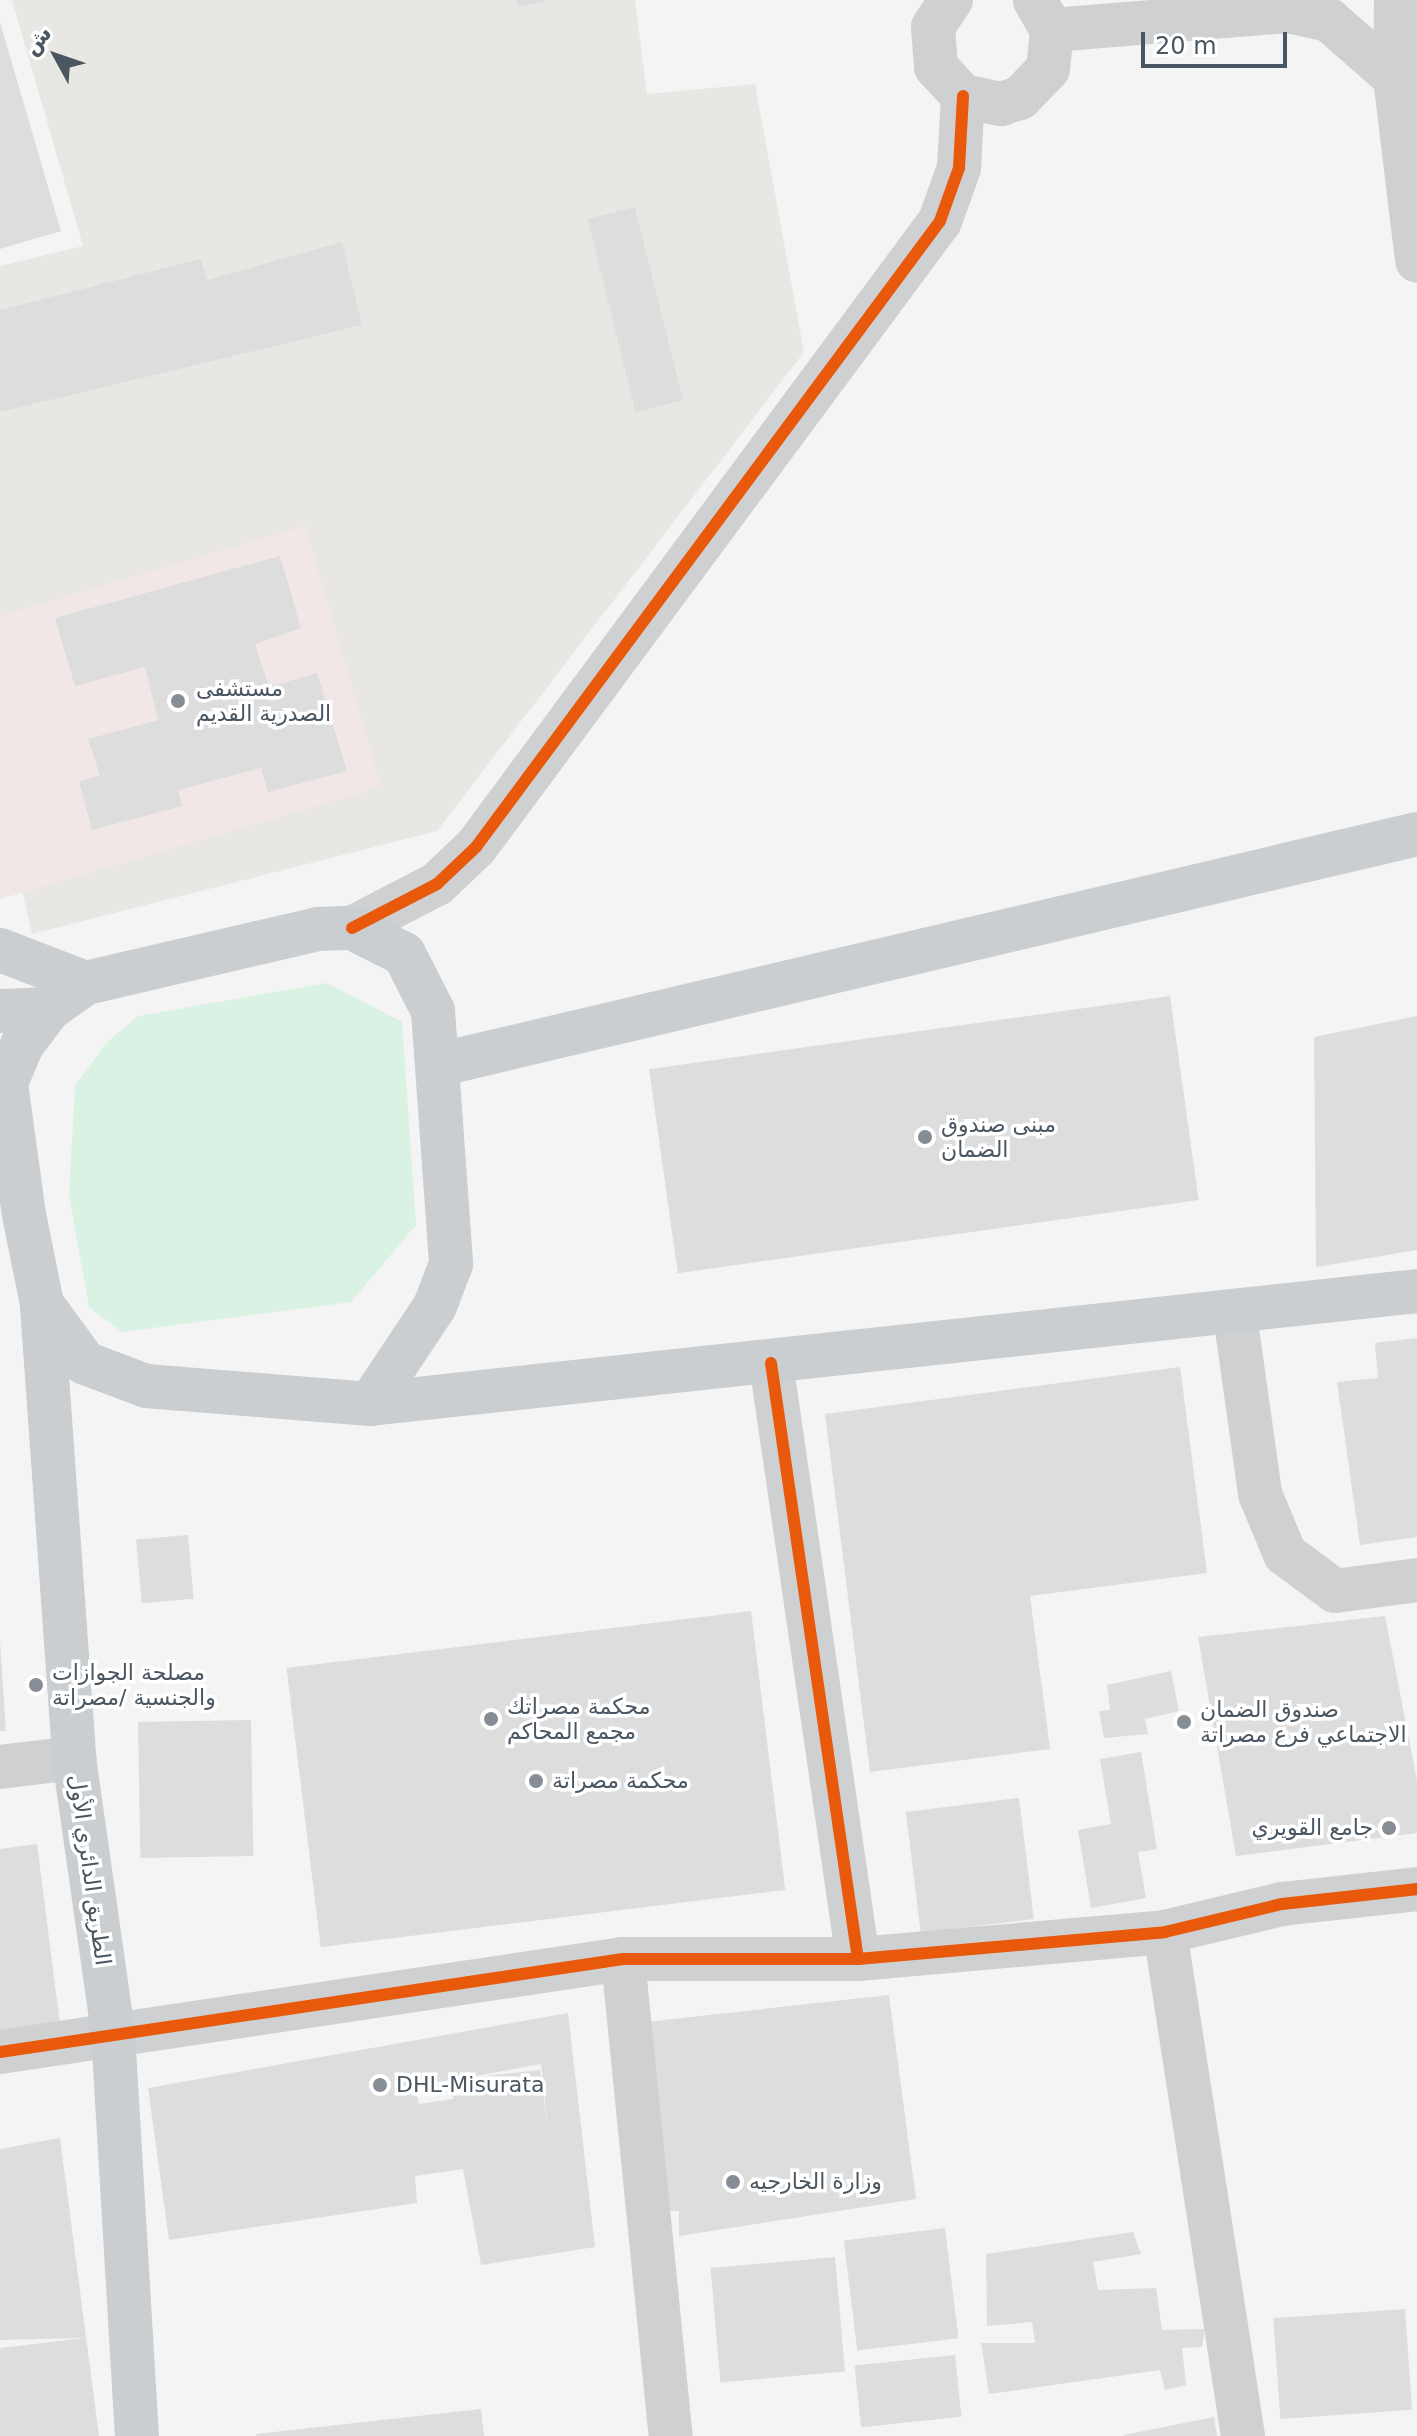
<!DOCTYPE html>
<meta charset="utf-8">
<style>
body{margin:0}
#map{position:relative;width:1417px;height:2436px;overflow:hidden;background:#f4f4f4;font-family:"DejaVu Sans",Cairo,sans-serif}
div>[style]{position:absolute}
.commercial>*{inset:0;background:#e8e7e3}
.medical>*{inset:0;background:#f1e7e6}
.green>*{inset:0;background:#d9f2e3}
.building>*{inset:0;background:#ddddde;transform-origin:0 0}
.minor>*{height:44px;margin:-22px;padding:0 22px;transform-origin:22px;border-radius:22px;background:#ced0d2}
.major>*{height:44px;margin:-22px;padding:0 22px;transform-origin:22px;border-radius:22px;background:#caced1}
.cycleway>*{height:12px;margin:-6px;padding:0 6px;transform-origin:6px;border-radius:6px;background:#e8590c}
.dots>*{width:22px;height:22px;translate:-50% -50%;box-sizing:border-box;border:4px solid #fff;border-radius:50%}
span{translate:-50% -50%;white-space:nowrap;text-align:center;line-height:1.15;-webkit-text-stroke:7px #fff;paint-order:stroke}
.poi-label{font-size:22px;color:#4a5661}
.left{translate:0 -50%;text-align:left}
.right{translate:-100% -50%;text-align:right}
.street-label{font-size:22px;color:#4a5661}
.north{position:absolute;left:16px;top:16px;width:80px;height:80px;-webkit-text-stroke:6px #fff;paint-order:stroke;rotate:310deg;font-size:22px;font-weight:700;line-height:32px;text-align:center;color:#4a5661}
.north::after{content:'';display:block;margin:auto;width:28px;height:36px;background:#4a5661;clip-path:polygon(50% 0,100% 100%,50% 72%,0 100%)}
.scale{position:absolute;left:1141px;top:32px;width:146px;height:36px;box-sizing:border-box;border:4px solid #4a5661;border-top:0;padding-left:10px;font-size:24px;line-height:28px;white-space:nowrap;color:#4a5661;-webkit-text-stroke:6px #fff;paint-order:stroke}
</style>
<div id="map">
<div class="commercial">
<i style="clip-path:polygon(12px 0,635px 0,647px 94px,755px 84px,804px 352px,437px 831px,32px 934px,0 792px,0 266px,83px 246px)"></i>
</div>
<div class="medical">
<i style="clip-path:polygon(305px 526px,381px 787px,0 899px,0 616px)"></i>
</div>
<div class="green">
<i style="clip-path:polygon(327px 983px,402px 1022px,416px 1225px,351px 1302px,122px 1332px,89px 1307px,69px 1195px,75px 1086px,106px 1043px,138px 1016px)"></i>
</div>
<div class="building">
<i style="clip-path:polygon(516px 0,545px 0,545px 2px,518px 7px)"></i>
<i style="clip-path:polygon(0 22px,61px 231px,0 249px)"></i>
<i style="left:635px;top:207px;width:199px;height:49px;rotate:76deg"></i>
<i style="clip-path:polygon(342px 242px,362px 325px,0 412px,0 310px,201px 259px,207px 280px)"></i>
<i style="clip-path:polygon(280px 556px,301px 628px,255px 644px,269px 687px,317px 673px,347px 771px,268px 792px,261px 768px,178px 790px,182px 806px,92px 830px,79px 781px,100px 776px,88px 739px,158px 720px,145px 667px,75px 686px,55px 618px)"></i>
<i style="left:1170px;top:996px;width:206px;height:526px;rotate:82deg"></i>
<i style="clip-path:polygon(1417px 1016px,1417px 1250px,1316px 1267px,1314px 1037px)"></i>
<i style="clip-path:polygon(1417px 1338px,1417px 1537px,1360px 1545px,1337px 1382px,1378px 1378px,1375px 1343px)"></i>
<i style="clip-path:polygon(1180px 1367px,1207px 1573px,1030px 1596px,1050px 1749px,870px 1772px,825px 1414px)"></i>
<i style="left:188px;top:1535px;width:64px;height:52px;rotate:85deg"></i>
<i style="left:751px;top:1611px;width:281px;height:468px;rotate:83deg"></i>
<i style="clip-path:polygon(1385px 1616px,1417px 1780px,1417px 1833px,1236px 1856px,1198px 1637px)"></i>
<i style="clip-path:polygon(0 1641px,6px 1731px,0 1731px)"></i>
<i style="clip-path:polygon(1171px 1671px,1179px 1711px,1145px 1719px,1148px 1734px,1104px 1738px,1099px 1711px,1110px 1710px,1107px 1685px)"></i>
<i style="left:251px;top:1720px;width:136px;height:113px;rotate:89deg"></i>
<i style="clip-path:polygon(1141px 1752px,1157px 1849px,1138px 1852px,1146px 1898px,1091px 1908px,1078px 1830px,1111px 1824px,1100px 1759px)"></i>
<i style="left:1019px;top:1798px;width:122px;height:114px;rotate:83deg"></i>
<i style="clip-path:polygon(37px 1844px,63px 2047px,0 2055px,0 1849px)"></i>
<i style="clip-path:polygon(889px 1995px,916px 2199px,679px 2236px,679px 2211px,667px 2211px,646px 2022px)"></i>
<i style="clip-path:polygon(evenodd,568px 2013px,595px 2247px,481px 2265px,463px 2169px,415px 2176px,417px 2203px,169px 2240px,148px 2088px,568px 2013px,541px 2064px,548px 2129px,540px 2070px,459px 2079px,541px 2064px,568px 2013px,449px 2080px,453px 2099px,419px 2104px,415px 2088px,449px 2080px)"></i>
<i style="clip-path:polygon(60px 2138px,99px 2436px,0 2436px,0 2348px,84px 2338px,0 2340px,0 2149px)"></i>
<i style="left:945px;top:2228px;width:111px;height:102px;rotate:83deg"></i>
<i style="clip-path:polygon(1133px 2232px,1141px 2254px,1093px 2262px,1098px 2290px,1156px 2288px,1162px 2330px,1205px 2329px,1202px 2347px,1182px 2348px,1186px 2385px,1165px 2390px,1160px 2370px,989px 2394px,981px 2343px,1035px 2343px,1032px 2322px,987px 2326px,986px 2254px)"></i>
<i style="left:835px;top:2257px;width:115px;height:125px;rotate:85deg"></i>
<i style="left:1405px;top:2309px;width:101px;height:132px;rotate:86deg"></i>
<i style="left:955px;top:2355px;width:62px;height:101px;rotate:84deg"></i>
<i style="clip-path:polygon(481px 2409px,484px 2436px,256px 2436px,256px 2434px)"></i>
<i style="clip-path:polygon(1214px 2417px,1217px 2436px,1124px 2436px,1124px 2435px)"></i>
</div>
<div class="minor">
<i style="left:951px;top:0;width:32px;rotate:124deg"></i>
<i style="left:933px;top:27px;width:40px;rotate:85.7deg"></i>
<i style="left:936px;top:67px;width:40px;rotate:47deg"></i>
<i style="left:963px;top:96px;width:39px;rotate:12deg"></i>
<i style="left:1001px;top:104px;width:20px;rotate:-18deg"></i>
<i style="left:1020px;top:98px;width:40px;rotate:-46deg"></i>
<i style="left:1048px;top:69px;width:39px;rotate:-84deg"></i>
<i style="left:1052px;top:30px;width:34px;rotate:-120deg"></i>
<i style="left:1396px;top:0;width:78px;rotate:90.7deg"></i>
<i style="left:1395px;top:78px;width:184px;rotate:83.1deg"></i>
<i style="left:1052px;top:30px;width:237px;rotate:-4.6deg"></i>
<i style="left:1288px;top:11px;width:42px;rotate:12.4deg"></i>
<i style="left:1329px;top:20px;width:88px;rotate:41.3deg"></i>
<i style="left:352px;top:928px;width:96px;rotate:-27.4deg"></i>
<i style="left:437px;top:884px;width:54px;rotate:-43.5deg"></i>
<i style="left:476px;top:847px;width:779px;rotate:-53.45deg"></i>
<i style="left:940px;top:221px;width:56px;rotate:-70.3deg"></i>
<i style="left:959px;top:168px;width:72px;rotate:-86.8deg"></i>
<i style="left:1235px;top:1315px;width:181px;rotate:82deg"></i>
<i style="left:1260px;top:1494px;width:65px;rotate:67.4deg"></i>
<i style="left:1285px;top:1554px;width:62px;rotate:36.5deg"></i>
<i style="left:1335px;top:1591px;width:83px;rotate:-7.6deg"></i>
<i style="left:771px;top:1363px;width:602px;rotate:81.7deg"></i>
<i style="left:0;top:1767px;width:75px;rotate:-6.9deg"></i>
<i style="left:1165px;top:1932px;width:510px;rotate:81.2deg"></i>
<i style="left:623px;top:1959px;width:479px;rotate:84.3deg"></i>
<i style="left:0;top:2052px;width:630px;rotate:-8.49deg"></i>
<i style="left:623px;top:1959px;width:235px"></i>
<i style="left:858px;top:1959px;width:308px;rotate:-5deg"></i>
<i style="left:1165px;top:1932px;width:120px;rotate:-13.5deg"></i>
<i style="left:1282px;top:1904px;width:136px;rotate:-6.3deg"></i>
</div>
<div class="major">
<i style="left:352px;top:928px;width:58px;rotate:26.6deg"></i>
<i style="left:404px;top:954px;width:64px;rotate:63deg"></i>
<i style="left:433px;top:1011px;width:254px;rotate:85.9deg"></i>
<i style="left:451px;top:1264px;width:45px;rotate:110.9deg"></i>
<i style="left:435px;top:1306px;width:118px;rotate:123.6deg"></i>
<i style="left:370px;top:1404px;width:225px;rotate:-175.4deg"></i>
<i style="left:146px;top:1386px;width:65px;rotate:-159.3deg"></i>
<i style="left:85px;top:1363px;width:73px;rotate:-126.1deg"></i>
<i style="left:42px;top:1304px;width:91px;rotate:-101.4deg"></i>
<i style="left:24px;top:1215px;width:133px;rotate:-97.8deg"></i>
<i style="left:6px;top:1083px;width:41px;rotate:-67.2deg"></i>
<i style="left:22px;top:1045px;width:45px;rotate:-53.1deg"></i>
<i style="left:49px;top:1009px;width:45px;rotate:-35.1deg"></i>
<i style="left:86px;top:983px;width:238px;rotate:-13.1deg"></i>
<i style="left:318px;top:929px;width:34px;rotate:-2deg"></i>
<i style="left:0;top:950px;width:92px;rotate:21deg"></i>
<i style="left:0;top:1011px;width:49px;rotate:-2.3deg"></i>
<i style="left:437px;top:1065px;width:1007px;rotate:-13.26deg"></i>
<i style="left:42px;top:1307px;width:452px;rotate:85.9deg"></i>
<i style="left:74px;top:1758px;width:278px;rotate:81.9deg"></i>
<i style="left:113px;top:2033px;width:404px;rotate:86.6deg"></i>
<i style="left:370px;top:1404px;width:1053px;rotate:-6.16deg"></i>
</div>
<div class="cycleway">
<i style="left:352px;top:928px;width:96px;rotate:-27.4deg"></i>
<i style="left:437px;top:884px;width:54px;rotate:-43.5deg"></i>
<i style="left:476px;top:847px;width:779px;rotate:-53.45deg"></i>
<i style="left:940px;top:221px;width:56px;rotate:-70.3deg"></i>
<i style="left:959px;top:168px;width:72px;rotate:-86.8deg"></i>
<i style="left:771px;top:1363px;width:602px;rotate:81.7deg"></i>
<i style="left:0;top:2052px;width:630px;rotate:-8.49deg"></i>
<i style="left:623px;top:1959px;width:235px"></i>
<i style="left:858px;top:1959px;width:308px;rotate:-5deg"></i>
<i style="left:1165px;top:1932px;width:120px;rotate:-13.5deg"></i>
<i style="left:1282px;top:1904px;width:136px;rotate:-6.3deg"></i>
</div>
<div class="dots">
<i style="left:178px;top:701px;background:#868d94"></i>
<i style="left:925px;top:1137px;background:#868d94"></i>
<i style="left:36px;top:1685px;background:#868d94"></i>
<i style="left:491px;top:1719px;background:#868d94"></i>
<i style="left:1184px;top:1722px;background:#868d94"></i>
<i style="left:536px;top:1781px;background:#868d94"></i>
<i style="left:1389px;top:1828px;background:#868d94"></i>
<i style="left:380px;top:2085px;background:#868d94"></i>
<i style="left:733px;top:2182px;background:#868d94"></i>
</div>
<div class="poi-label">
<span class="left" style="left:196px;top:701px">مستشفى<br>الصدرية القديم</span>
<span class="left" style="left:941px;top:1137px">مبنى صندوق<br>الضمان</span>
<span class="left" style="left:52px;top:1685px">مصلحة الجوازات<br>والجنسية /مصراتة</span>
<span class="left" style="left:507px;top:1719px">محكمة مصراتك<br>مجمع المحاكم</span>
<span class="left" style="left:1200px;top:1722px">صندوق الضمان<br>الاجتماعي فرع مصراتة</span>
<span class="left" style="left:552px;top:1781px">محكمة مصراتة</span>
<span class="right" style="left:1373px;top:1828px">جامع القويري</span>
<span class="left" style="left:396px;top:2085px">DHL-Misurata</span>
<span class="left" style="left:749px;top:2182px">وزارة الخارجيه</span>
</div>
<div class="street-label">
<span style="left:90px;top:1870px;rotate:82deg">الطريق الدائري الأول</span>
</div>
<div class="north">ش</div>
<div class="scale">20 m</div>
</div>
